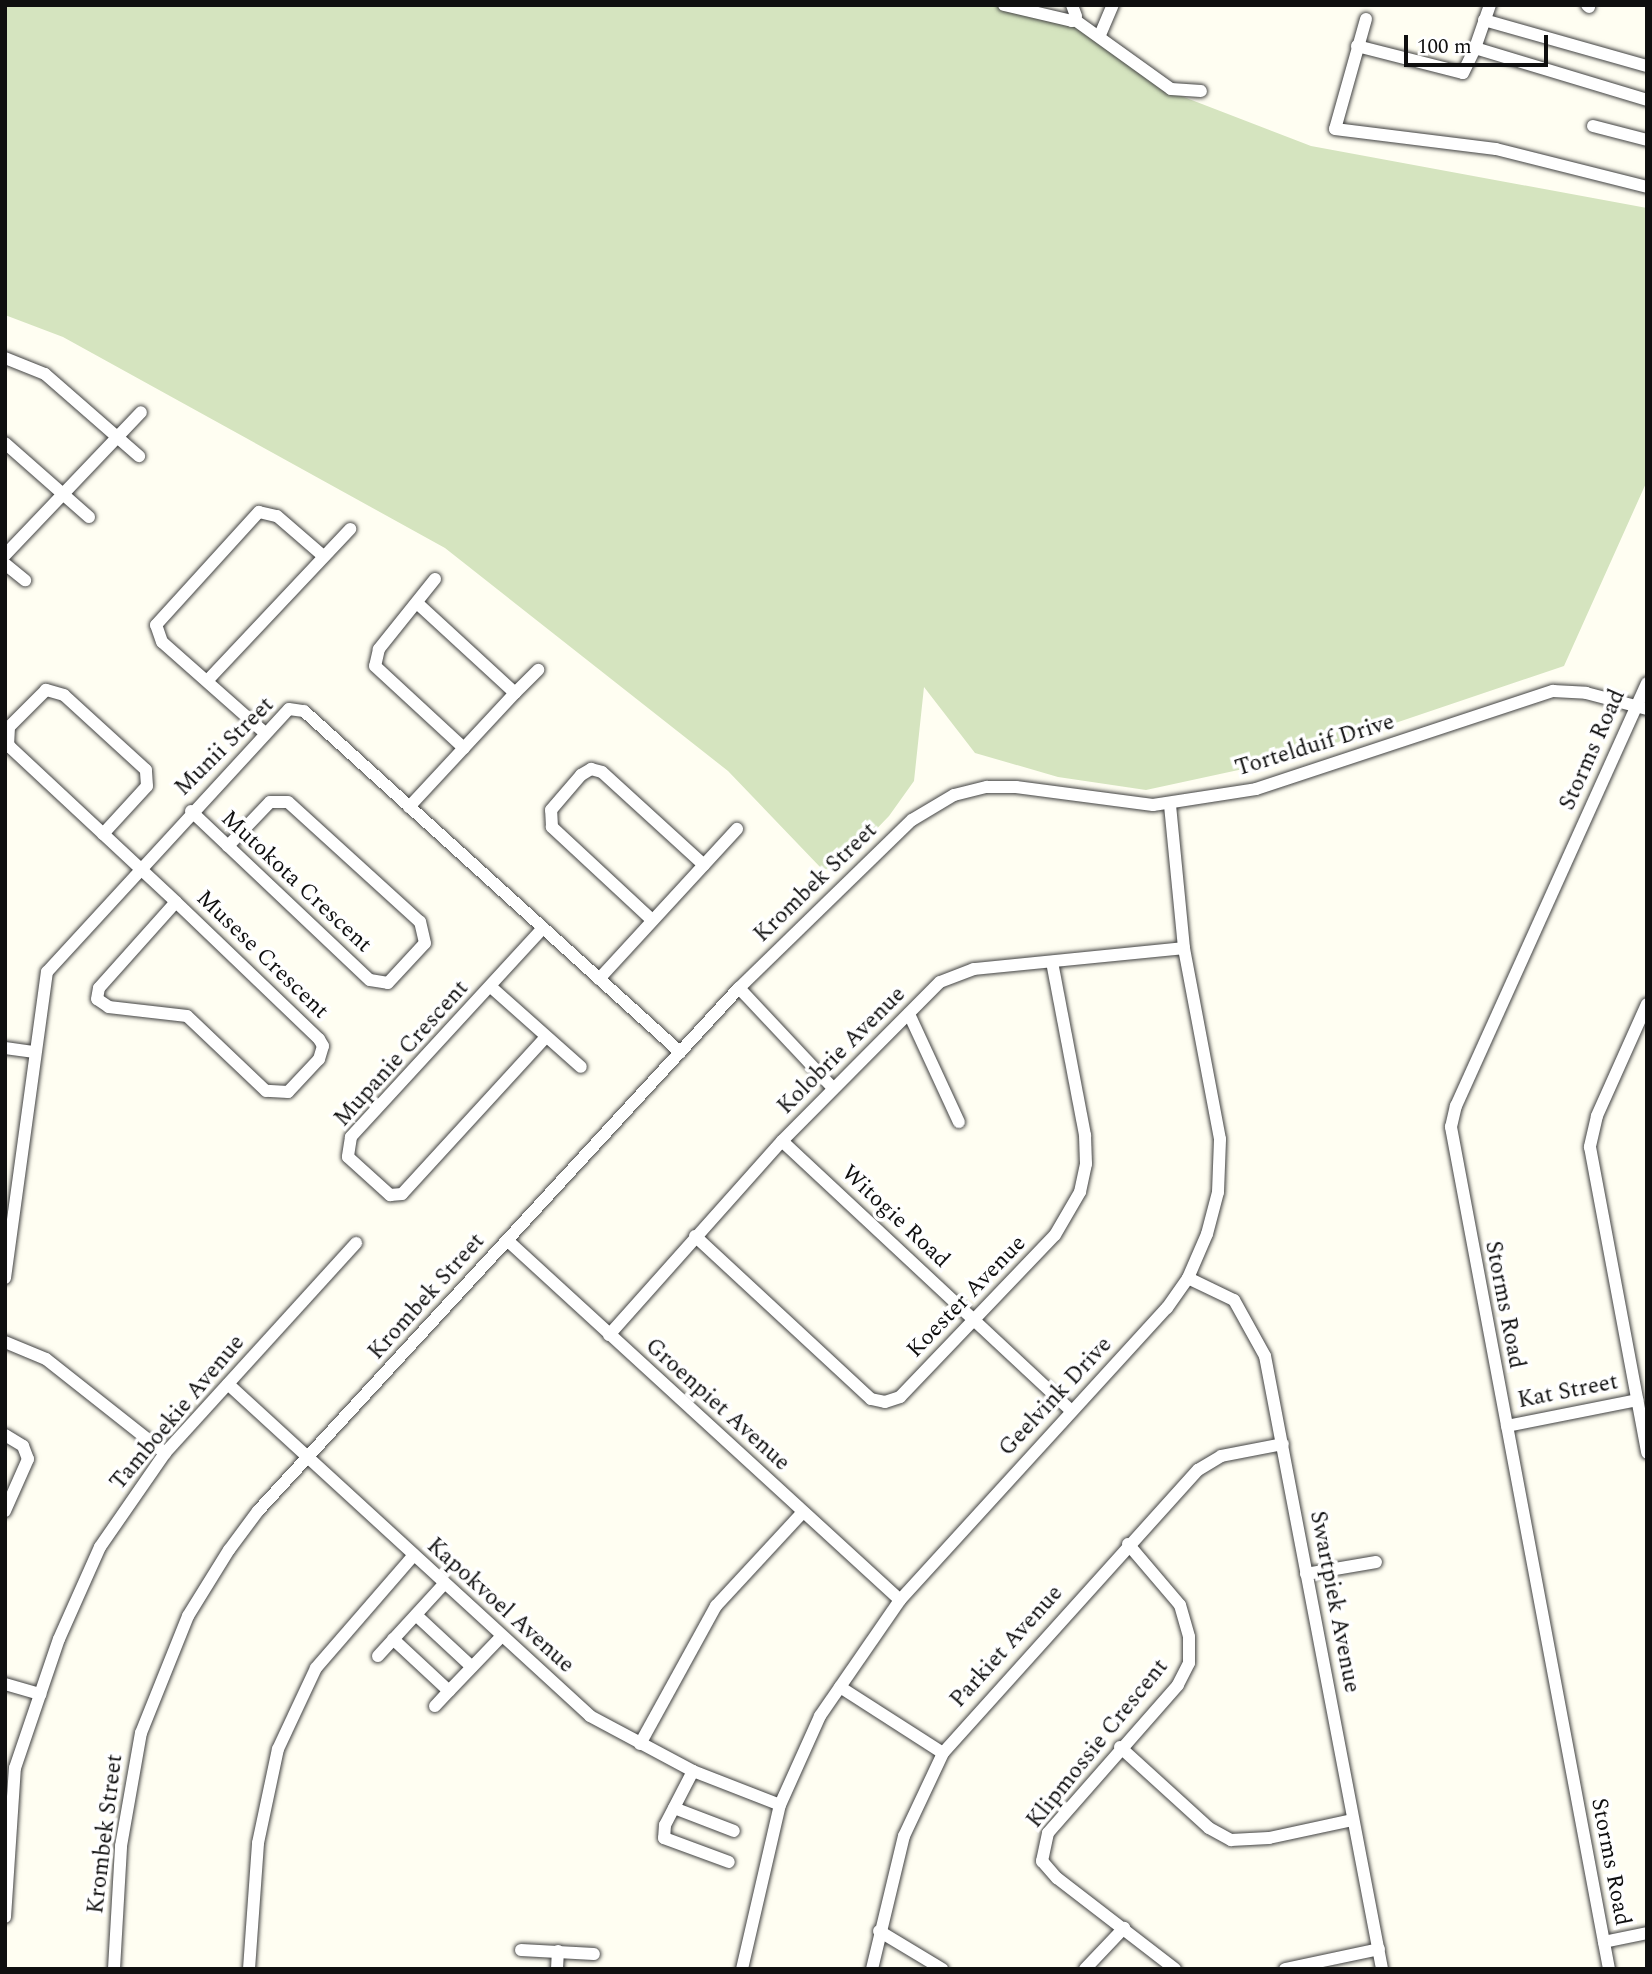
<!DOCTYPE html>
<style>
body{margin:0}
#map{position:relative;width:1652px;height:1974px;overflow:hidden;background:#fffef2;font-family:Spectral,serif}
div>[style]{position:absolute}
.cemetery>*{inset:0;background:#d5e4bf}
.roads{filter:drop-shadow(0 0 2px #424242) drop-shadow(0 0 2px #424242)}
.minor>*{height:12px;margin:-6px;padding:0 6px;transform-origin:6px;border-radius:6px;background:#fff}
span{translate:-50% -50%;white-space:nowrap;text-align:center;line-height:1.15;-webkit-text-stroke:7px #fff;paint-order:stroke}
.street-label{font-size:23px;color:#0f0f0f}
.frame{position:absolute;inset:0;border:7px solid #0f0f0f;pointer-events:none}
.scale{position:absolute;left:1404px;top:35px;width:144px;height:32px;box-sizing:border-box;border:4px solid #0f0f0f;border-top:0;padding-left:9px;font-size:21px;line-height:24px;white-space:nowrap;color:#0f0f0f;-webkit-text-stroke:5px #fff;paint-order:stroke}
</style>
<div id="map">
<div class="cemetery">
<i style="clip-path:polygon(5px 5px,990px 5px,1100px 29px,1176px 94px,1311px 146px,1647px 208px,1647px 481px,1564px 666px,1289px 759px,1146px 790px,1058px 777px,975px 753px,924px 687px,914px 781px,889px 816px,836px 871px,821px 868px,728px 771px,445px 548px,63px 337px,5px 315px)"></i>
</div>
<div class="roads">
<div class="minor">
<i style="left:1004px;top:5px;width:70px;rotate:13.2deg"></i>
<i style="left:1072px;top:21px;width:6px;rotate:-51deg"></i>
<i style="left:1076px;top:16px;width:12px;rotate:-110deg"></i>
<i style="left:1587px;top:5px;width:3px;rotate:45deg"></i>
<i style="left:1366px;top:19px;width:114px;rotate:105.7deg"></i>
<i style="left:1335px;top:129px;width:162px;rotate:7.1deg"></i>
<i style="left:1496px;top:149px;width:156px;rotate:14.1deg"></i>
<i style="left:1075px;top:20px;width:118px;rotate:35.7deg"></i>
<i style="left:1171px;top:89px;width:30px;rotate:4deg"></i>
<i style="left:1484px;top:20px;width:169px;rotate:15.8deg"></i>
<i style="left:1100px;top:35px;width:33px;rotate:-67deg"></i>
<i style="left:1357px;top:46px;width:109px;rotate:14.3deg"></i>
<i style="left:1463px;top:73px;width:28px;rotate:-64deg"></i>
<i style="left:1475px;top:48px;width:180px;rotate:16.8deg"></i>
<i style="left:1475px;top:48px;width:46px;rotate:-70.8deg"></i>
<i style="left:1593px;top:126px;width:56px;rotate:14.5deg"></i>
<i style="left:5px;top:358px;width:43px;rotate:21.8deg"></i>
<i style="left:45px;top:374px;width:125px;rotate:41.1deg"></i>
<i style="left:5px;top:443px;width:112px;rotate:41.4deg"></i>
<i style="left:5px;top:555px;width:197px;rotate:-46.4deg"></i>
<i style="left:5px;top:564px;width:26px;rotate:39deg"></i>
<i style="left:435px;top:579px;width:90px;rotate:128.7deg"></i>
<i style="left:379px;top:649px;width:17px;rotate:103deg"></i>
<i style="left:375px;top:666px;width:121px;rotate:42.7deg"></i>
<i style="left:207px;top:681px;width:209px;rotate:-46.7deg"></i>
<i style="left:515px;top:693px;width:33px;rotate:-45deg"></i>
<i style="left:265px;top:733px;width:137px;rotate:-138.5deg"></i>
<i style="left:162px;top:642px;width:18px;rotate:-109deg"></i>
<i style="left:156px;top:625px;width:153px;rotate:-47.7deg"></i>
<i style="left:259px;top:512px;width:18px;rotate:13deg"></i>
<i style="left:277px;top:516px;width:60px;rotate:40.9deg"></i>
<i style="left:409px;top:807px;width:156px;rotate:-47.1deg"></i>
<i style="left:515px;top:693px;width:133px;rotate:-137.4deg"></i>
<i style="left:191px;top:811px;width:246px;rotate:43.4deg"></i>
<i style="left:370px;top:980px;width:18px;rotate:9deg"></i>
<i style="left:388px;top:983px;width:54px;rotate:-47.2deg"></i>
<i style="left:425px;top:943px;width:22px;rotate:-103deg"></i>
<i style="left:420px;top:922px;width:178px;rotate:-137.7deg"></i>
<i style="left:288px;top:802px;width:18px;rotate:180deg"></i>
<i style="left:270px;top:802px;width:61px;rotate:133.7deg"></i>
<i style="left:103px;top:834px;width:65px;rotate:-47.5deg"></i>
<i style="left:147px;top:786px;width:16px;rotate:-94deg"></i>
<i style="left:146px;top:770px;width:111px;rotate:-137.6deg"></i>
<i style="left:64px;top:695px;width:19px;rotate:-164deg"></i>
<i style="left:46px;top:690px;width:52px;rotate:135deg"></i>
<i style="left:9px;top:727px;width:17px;rotate:93deg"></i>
<i style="left:8px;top:744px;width:4px;rotate:56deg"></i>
<i style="left:10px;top:747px;width:227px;rotate:43deg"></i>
<i style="left:176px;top:902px;width:198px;rotate:43.8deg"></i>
<i style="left:319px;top:1039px;width:8px;rotate:60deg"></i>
<i style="left:323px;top:1046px;width:14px;rotate:107deg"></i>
<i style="left:319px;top:1059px;width:45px;rotate:133.2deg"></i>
<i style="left:288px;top:1092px;width:22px;rotate:-177deg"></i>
<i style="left:266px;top:1091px;width:109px;rotate:-136.5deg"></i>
<i style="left:187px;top:1016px;width:79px;rotate:-173.4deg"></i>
<i style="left:109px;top:1007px;width:14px;rotate:-146deg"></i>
<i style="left:97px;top:999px;width:11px;rotate:-80deg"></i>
<i style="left:99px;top:988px;width:115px;rotate:-48.2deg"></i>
<i style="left:652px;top:920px;width:137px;rotate:-137.1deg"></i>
<i style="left:552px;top:827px;width:17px;rotate:-93deg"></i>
<i style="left:551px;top:810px;width:46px;rotate:-49.4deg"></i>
<i style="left:581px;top:775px;width:12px;rotate:-31deg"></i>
<i style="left:591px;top:769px;width:11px;rotate:15deg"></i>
<i style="left:602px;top:772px;width:138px;rotate:42.4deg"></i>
<i style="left:543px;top:928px;width:284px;rotate:132.6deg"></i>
<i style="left:351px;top:1137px;width:20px;rotate:99deg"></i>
<i style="left:348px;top:1157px;width:57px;rotate:42.1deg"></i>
<i style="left:390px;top:1195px;width:12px;rotate:-5deg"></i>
<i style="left:402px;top:1194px;width:213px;rotate:-47.5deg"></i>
<i style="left:599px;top:979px;width:204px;rotate:-47.4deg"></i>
<i style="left:491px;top:987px;width:120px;rotate:41.6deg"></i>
<i style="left:739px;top:988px;width:137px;rotate:46.8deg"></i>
<i style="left:1647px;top:1004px;width:123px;rotate:114.1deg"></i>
<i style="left:1597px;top:1116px;width:32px;rotate:103deg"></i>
<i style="left:1590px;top:1147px;width:311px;rotate:79.4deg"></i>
<i style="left:909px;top:1014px;width:119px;rotate:65.2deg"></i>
<i style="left:5px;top:1048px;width:30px;rotate:8deg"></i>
<i style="left:782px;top:1141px;width:396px;rotate:43deg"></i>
<i style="left:695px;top:1236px;width:240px;rotate:42.8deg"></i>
<i style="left:871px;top:1399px;width:14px;rotate:12deg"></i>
<i style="left:885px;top:1402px;width:16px;rotate:-18deg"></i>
<i style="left:900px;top:1397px;width:224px;rotate:-46.3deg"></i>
<i style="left:1055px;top:1235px;width:50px;rotate:-59.8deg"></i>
<i style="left:1080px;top:1192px;width:29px;rotate:-78deg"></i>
<i style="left:1086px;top:1164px;width:29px;rotate:-92deg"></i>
<i style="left:1085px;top:1135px;width:176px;rotate:-100.8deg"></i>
<i style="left:507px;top:1240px;width:533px;rotate:42.49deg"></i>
<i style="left:5px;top:1278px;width:309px;rotate:-82.2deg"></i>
<i style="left:47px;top:972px;width:357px;rotate:-47.4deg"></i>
<i style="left:289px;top:709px;width:15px;rotate:8deg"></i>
<i style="left:304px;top:711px;width:508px;rotate:42.21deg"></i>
<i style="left:1188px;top:1278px;width:51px;rotate:25.6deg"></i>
<i style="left:1234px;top:1300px;width:64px;rotate:61deg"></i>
<i style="left:1265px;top:1356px;width:624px;rotate:79.19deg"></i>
<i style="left:609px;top:1335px;width:260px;rotate:-48.3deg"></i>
<i style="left:782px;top:1141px;width:224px;rotate:-45.2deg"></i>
<i style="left:940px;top:982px;width:36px;rotate:-21deg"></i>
<i style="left:974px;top:969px;width:211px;rotate:-5.7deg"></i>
<i style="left:5px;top:1342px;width:44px;rotate:22.5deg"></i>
<i style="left:46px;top:1359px;width:152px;rotate:38.3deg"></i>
<i style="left:228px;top:1384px;width:491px;rotate:42.5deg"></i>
<i style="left:590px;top:1716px;width:117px;rotate:28.1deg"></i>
<i style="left:693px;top:1771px;width:93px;rotate:21.3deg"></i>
<i style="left:1507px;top:1426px;width:133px;rotate:-11.3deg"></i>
<i style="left:5px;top:1435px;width:21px;rotate:31deg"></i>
<i style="left:23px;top:1446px;width:14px;rotate:69deg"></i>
<i style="left:28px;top:1459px;width:57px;rotate:113.9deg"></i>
<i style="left:1128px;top:1544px;width:80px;rotate:49.6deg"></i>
<i style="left:1180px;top:1605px;width:33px;rotate:74deg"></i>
<i style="left:1189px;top:1637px;width:26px;rotate:90deg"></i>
<i style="left:1189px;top:1663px;width:25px;rotate:117deg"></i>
<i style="left:1178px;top:1685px;width:197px;rotate:131.3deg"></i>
<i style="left:1048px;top:1833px;width:29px;rotate:102deg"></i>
<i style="left:1042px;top:1861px;width:23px;rotate:49deg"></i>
<i style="left:1057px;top:1878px;width:149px;rotate:37.6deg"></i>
<i style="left:1306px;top:1574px;width:71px;rotate:-9.7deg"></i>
<i style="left:416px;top:1615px;width:76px;rotate:42.9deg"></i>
<i style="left:393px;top:1639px;width:76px;rotate:42.9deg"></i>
<i style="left:449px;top:1691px;width:75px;rotate:-46.1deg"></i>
<i style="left:378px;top:1656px;width:98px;rotate:-47.5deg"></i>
<i style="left:5px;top:1684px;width:37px;rotate:16deg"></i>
<i style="left:840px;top:1687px;width:122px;rotate:32.7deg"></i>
<i style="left:435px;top:1706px;width:21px;rotate:-47deg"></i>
<i style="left:640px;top:1744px;width:158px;rotate:-61.2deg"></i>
<i style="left:716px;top:1606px;width:128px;rotate:-47.2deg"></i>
<i style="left:1120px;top:1747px;width:120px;rotate:42.3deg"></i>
<i style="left:1209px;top:1828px;width:25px;rotate:29deg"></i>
<i style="left:1231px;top:1840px;width:38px;rotate:-3deg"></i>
<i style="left:1269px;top:1838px;width:86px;rotate:-12.1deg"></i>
<i style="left:693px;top:1771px;width:61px;rotate:117.4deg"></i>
<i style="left:665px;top:1825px;width:13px;rotate:94deg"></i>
<i style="left:664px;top:1838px;width:69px;rotate:20.3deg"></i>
<i style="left:674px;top:1808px;width:64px;rotate:21deg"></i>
<i style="left:5px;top:1917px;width:149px;rotate:-86.2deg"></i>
<i style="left:15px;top:1768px;width:136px;rotate:-71.2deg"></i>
<i style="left:59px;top:1639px;width:101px;rotate:-66deg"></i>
<i style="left:100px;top:1547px;width:114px;rotate:-55.3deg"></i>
<i style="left:165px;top:1453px;width:284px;rotate:-47.7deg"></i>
<i style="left:879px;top:1931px;width:74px;rotate:31.1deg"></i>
<i style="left:1604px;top:1942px;width:44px;rotate:-11.8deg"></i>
<i style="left:521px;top:1950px;width:73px;rotate:3.1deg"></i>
<i style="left:114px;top:1969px;width:123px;rotate:-86.7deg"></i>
<i style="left:121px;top:1846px;width:115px;rotate:-80deg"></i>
<i style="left:141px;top:1733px;width:126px;rotate:-68.1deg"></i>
<i style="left:188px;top:1616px;width:78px;rotate:-58.2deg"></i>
<i style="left:229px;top:1550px;width:49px;rotate:-53.4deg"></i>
<i style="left:258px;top:1511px;width:711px;rotate:-47.4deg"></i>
<i style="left:739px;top:988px;width:241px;rotate:-44.2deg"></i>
<i style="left:912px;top:820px;width:49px;rotate:-30.8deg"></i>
<i style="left:954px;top:795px;width:34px;rotate:-14deg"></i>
<i style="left:987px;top:787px;width:29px"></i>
<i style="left:1016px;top:787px;width:138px;rotate:7.5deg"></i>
<i style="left:1153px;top:805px;width:104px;rotate:-8.8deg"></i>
<i style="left:1256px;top:789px;width:313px;rotate:-18.3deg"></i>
<i style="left:1553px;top:691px;width:33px;rotate:3deg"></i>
<i style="left:1586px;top:693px;width:63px;rotate:14.7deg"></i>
<i style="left:249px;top:1969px;width:126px;rotate:-85.9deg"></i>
<i style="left:258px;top:1843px;width:96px;rotate:-78deg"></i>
<i style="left:278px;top:1749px;width:89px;rotate:-64.9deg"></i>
<i style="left:316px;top:1668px;width:148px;rotate:-49.1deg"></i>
<i style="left:557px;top:1969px;width:18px;rotate:-87deg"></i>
<i style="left:742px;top:1969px;width:168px;rotate:-77deg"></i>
<i style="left:780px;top:1805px;width:98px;rotate:-65.8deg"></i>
<i style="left:820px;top:1716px;width:141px;rotate:-55.4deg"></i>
<i style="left:900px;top:1600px;width:396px;rotate:-47.6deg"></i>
<i style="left:1167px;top:1308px;width:37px;rotate:-55deg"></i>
<i style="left:1188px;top:1278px;width:48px;rotate:-66.6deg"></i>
<i style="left:1207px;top:1234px;width:43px;rotate:-75.3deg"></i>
<i style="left:1218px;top:1192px;width:53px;rotate:-87.8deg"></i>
<i style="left:1220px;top:1139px;width:194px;rotate:-100.7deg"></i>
<i style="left:1184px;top:948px;width:145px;rotate:-95.6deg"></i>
<i style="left:872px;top:1969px;width:137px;rotate:-76.5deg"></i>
<i style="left:904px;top:1836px;width:92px;rotate:-64.8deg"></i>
<i style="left:943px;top:1753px;width:381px;rotate:-48deg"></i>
<i style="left:1198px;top:1470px;width:27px;rotate:-31deg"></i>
<i style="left:1221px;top:1456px;width:63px;rotate:-11deg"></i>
<i style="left:1085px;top:1969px;width:57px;rotate:-46.4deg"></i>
<i style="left:1285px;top:1969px;width:96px;rotate:-12deg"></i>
<i style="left:1609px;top:1969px;width:857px;rotate:-100.63deg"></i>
<i style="left:1451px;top:1127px;width:22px;rotate:-77deg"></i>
<i style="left:1456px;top:1106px;width:464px;rotate:-65.7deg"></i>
</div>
</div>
<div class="street-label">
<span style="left:1315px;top:746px;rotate:-17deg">Tortelduif Drive</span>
<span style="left:225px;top:747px;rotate:-45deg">Munii Street</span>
<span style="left:1593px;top:750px;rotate:-66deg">Storms Road</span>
<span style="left:296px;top:882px;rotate:43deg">Mutokota Crescent</span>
<span style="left:816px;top:883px;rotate:-44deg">Krombek Street</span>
<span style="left:262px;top:955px;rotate:44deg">Musese Crescent</span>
<span style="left:842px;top:1051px;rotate:-45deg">Kolobrie Avenue</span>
<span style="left:402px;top:1054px;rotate:-48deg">Mupanie Crescent</span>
<span style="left:895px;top:1217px;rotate:43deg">Witogie Road</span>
<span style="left:427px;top:1297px;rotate:-48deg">Krombek Street</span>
<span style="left:967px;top:1297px;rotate:-46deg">Koester Avenue</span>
<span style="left:1504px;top:1305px;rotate:79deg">Storms Road</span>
<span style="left:1568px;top:1392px;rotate:-11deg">Kat Street</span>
<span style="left:1056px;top:1397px;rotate:-47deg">Geelvink Drive</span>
<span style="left:717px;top:1405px;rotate:42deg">Groenpiet Avenue</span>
<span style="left:178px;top:1413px;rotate:-50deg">Tamboekie Avenue</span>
<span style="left:1334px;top:1602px;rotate:79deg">Swartpiek Avenue</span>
<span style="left:500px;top:1606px;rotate:42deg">Kapokvoel Avenue</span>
<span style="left:1007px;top:1647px;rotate:-48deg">Parkiet Avenue</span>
<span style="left:1098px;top:1744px;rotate:-51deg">Klipmossie Crescent</span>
<span style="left:106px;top:1834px;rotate:-83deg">Krombek Street</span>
<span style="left:1610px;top:1862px;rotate:79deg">Storms Road</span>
</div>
<div class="frame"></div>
<div class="scale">100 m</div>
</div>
